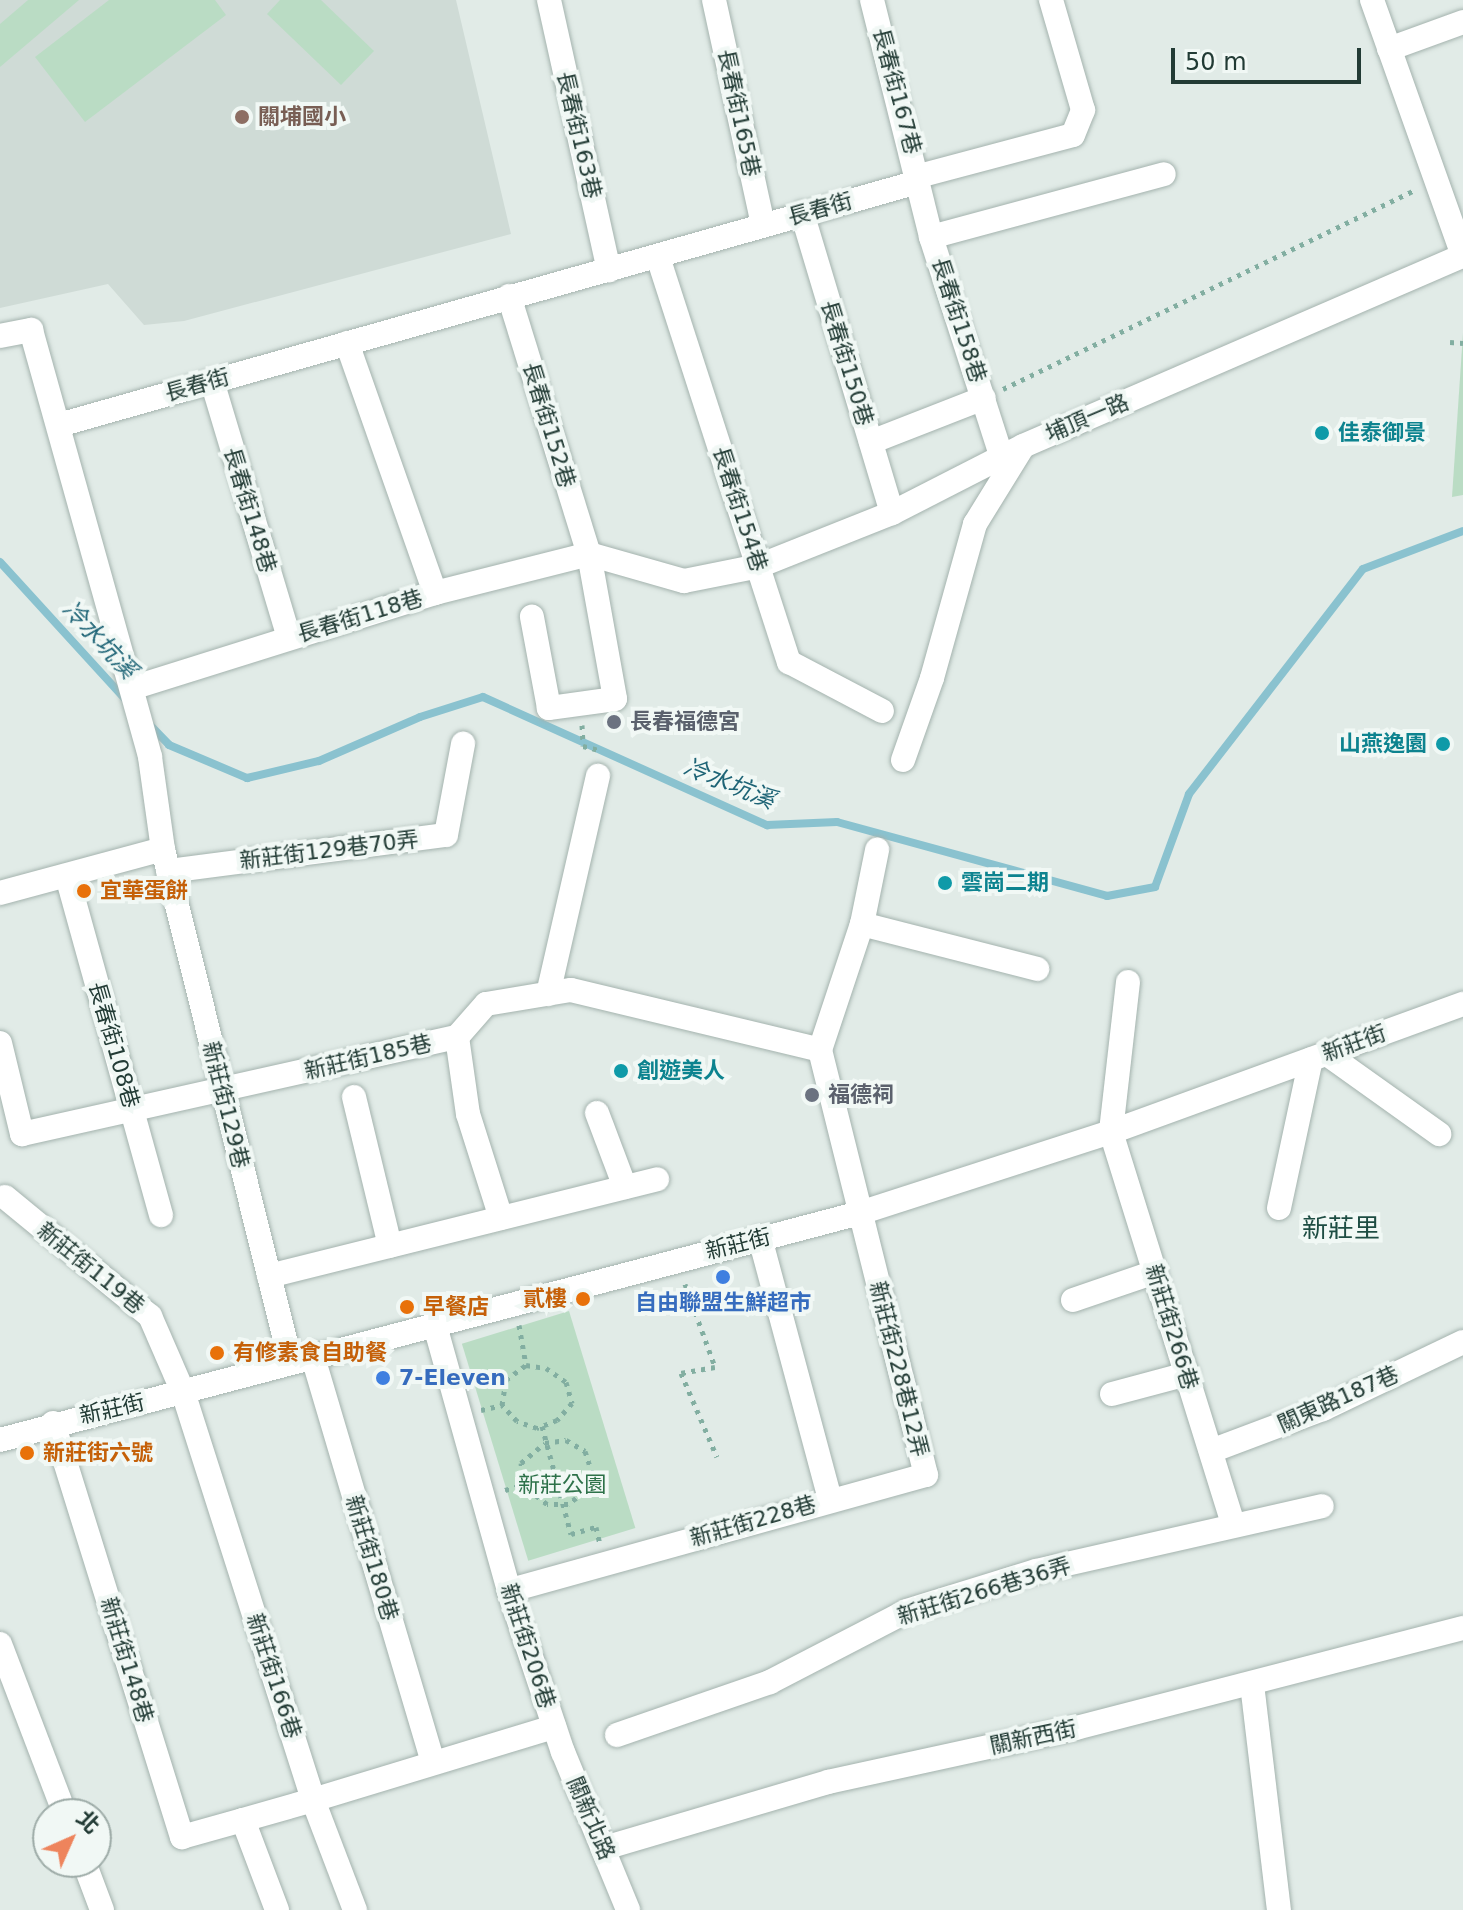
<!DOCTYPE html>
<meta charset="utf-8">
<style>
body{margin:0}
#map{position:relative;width:1463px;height:1910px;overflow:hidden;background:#e1ebe7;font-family:"DejaVu Sans","Noto Sans TC",sans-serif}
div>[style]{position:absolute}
.built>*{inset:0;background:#cfdbd6}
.green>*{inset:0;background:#badcc4;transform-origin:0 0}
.stream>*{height:8px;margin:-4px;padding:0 4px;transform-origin:4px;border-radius:4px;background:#8ac2cf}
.path>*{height:5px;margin-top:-2.5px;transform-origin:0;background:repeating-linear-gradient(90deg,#82aea1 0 4px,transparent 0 10px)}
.roads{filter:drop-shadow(0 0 2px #a4b3ae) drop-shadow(0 0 2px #a4b3ae)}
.minor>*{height:24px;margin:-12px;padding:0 12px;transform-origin:12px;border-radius:12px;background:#fff}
.dots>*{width:22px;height:22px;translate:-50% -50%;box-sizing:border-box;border:4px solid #f1f8f5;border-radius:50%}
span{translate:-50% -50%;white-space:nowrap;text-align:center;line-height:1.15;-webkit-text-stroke:8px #f1f8f5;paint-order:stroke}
.street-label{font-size:22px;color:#223b35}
.education-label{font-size:22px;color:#785e54;font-weight:700}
.left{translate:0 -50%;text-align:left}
.culture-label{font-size:22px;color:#0d838f;font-weight:700}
.right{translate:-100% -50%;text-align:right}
.worship-label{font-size:22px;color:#5b616d;font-weight:700}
.food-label{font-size:22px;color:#c56008;font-weight:700}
.shop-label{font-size:22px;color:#366cbe;font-weight:700}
.park-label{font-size:22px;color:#2d7149}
.water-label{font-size:24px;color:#1e6476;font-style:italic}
.quarter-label{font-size:26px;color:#1e4d43}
.north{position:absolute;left:32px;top:1798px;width:80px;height:80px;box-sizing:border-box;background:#f1f8f5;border:2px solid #9eaca8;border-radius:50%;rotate:45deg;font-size:22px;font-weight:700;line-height:32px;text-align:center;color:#223b35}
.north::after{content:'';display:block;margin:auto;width:28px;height:36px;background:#ee845c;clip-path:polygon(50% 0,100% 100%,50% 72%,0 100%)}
.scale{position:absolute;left:1171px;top:48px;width:190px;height:36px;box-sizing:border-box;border:4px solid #223b35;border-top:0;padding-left:10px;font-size:24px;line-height:28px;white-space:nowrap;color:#223b35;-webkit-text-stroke:6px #f1f8f5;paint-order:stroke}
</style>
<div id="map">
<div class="built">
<i style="clip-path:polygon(0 0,456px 0,511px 234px,184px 321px,144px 325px,108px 284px,0 308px)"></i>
</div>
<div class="green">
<i style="clip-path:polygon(28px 0,79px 0,0 67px,0 24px)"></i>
<i style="clip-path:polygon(109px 0,215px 0,226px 15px,85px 122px,35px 57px)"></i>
<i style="clip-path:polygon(280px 0,321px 0,374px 51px,341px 85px,267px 14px)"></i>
<i style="clip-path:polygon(1463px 333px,1463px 495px,1452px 497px)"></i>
<i style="left:569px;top:1311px;width:227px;height:112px;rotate:73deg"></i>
</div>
<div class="stream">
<i style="left:0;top:562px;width:187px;rotate:47.6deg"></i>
<i style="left:149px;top:724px;width:29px;rotate:46deg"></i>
<i style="left:169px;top:745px;width:85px;rotate:22.9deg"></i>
<i style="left:247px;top:778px;width:74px;rotate:-13.3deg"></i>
<i style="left:319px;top:761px;width:110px;rotate:-23.5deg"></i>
<i style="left:420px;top:717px;width:66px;rotate:-17.6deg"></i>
<i style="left:483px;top:697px;width:312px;rotate:24.3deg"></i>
<i style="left:767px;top:825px;width:70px;rotate:-2.5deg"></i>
<i style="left:837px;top:822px;width:280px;rotate:15.3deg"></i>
<i style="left:1107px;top:896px;width:49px;rotate:-10.6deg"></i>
<i style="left:1155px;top:887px;width:99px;rotate:-69.9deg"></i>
<i style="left:1189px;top:794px;width:284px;rotate:-52.3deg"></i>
<i style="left:1363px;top:569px;width:107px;rotate:-20.8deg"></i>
</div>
<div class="path">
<i style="left:1450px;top:342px;width:13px;rotate:4deg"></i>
<i style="left:1003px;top:389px;width:458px;rotate:-25.8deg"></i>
<i style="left:582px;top:725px;width:21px;rotate:87deg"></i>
<i style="left:583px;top:746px;width:16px;rotate:14deg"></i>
<i style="left:685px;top:1284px;width:88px;rotate:70.1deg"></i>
<i style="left:715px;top:1367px;width:35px;rotate:170deg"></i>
<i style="left:681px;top:1373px;width:91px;rotate:66.8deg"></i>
<i style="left:519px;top:1325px;width:41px;rotate:80.1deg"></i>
<i style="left:481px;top:1410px;width:22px;rotate:-13deg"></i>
<i style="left:502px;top:1405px;width:25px;rotate:-81deg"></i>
<i style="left:506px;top:1380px;width:25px;rotate:-37deg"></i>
<i style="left:526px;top:1365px;width:20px;rotate:9deg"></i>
<i style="left:546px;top:1368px;width:24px;rotate:35deg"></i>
<i style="left:566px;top:1382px;width:22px;rotate:74deg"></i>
<i style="left:572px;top:1403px;width:23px;rotate:131deg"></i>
<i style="left:557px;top:1420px;width:22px;rotate:158deg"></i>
<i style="left:537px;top:1428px;width:21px;rotate:-161deg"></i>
<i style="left:517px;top:1421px;width:22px;rotate:-133deg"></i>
<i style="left:542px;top:1426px;width:112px;rotate:75deg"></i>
<i style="left:571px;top:1534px;width:26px;rotate:-16deg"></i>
<i style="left:596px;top:1527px;width:17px;rotate:77deg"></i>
<i style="left:505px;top:1490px;width:19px;rotate:-16deg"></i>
<i style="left:523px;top:1485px;width:22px;rotate:-95deg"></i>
<i style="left:521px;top:1463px;width:31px;rotate:-40deg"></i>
<i style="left:545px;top:1443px;width:21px;rotate:-8deg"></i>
<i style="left:566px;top:1440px;width:22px;rotate:30deg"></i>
<i style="left:585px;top:1451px;width:22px;rotate:72deg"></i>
<i style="left:592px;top:1472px;width:22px;rotate:112deg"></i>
<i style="left:584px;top:1492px;width:20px;rotate:143deg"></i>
<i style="left:568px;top:1504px;width:21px;rotate:180deg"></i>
<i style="left:547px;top:1504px;width:31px;rotate:-142deg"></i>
</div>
<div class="roads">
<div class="minor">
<i style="left:549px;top:0;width:277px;rotate:77.5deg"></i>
<i style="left:714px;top:0;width:230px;rotate:77.7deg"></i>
<i style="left:872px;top:0;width:244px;rotate:76deg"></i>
<i style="left:931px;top:237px;width:232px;rotate:72.2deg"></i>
<i style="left:1372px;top:0;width:272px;rotate:70.4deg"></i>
<i style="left:1389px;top:49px;width:79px;rotate:-20deg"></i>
<i style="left:919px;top:176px;width:159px;rotate:-14.9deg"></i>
<i style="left:1073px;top:135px;width:27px;rotate:-68deg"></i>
<i style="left:1083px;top:110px;width:115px;rotate:-106.2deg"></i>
<i style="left:802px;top:213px;width:313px;rotate:73.3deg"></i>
<i style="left:931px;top:237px;width:241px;rotate:-15.1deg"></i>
<i style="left:658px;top:257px;width:426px;rotate:72.1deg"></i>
<i style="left:789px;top:662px;width:105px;rotate:27.8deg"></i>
<i style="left:509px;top:296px;width:270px;rotate:72.8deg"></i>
<i style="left:589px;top:554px;width:147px;rotate:79.8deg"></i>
<i style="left:615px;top:699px;width:67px;rotate:172.2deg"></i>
<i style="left:549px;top:708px;width:93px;rotate:-100.6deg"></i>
<i style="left:0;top:336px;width:32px;rotate:-11deg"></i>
<i style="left:31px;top:330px;width:443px;rotate:74.4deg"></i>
<i style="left:150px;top:757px;width:93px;rotate:82deg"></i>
<i style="left:163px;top:849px;width:169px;rotate:164.9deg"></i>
<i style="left:347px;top:343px;width:265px;rotate:70.6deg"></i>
<i style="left:212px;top:381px;width:268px;rotate:73.3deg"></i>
<i style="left:59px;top:425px;width:893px;rotate:-15.8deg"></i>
<i style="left:871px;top:442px;width:121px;rotate:-21.3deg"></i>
<i style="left:589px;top:554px;width:99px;rotate:15.9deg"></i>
<i style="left:684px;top:581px;width:76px;rotate:-11.3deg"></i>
<i style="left:759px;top:566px;width:143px;rotate:-21.7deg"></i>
<i style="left:892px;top:513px;width:147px;rotate:-27.1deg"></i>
<i style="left:1023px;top:446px;width:479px;rotate:-23.4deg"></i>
<i style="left:132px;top:688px;width:318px;rotate:-17.4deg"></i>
<i style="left:435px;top:593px;width:159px;rotate:-14.2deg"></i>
<i style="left:903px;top:760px;width:87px;rotate:-70.5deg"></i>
<i style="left:932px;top:678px;width:160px;rotate:-74.4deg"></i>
<i style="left:975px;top:524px;width:89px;rotate:-58.3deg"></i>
<i style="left:163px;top:849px;width:527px;rotate:76.04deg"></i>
<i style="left:168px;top:871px;width:280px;rotate:-7.4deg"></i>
<i style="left:446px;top:835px;width:93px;rotate:-79.4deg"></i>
<i style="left:67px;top:876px;width:352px;rotate:74.5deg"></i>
<i style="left:862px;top:924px;width:76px;rotate:-78.5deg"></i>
<i style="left:1128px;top:982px;width:151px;rotate:96.5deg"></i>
<i style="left:1111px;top:1132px;width:410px;rotate:72.7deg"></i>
<i style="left:548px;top:994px;width:224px;rotate:-77.1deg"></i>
<i style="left:457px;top:1037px;width:78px;rotate:81.9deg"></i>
<i style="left:468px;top:1114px;width:109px;rotate:72.4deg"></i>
<i style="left:0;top:1043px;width:94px;rotate:76.4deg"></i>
<i style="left:22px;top:1134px;width:446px;rotate:-12.6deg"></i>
<i style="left:457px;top:1037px;width:44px;rotate:-48.7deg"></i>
<i style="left:486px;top:1004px;width:86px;rotate:-9.4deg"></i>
<i style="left:571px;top:990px;width:256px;rotate:13.5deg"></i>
<i style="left:820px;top:1050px;width:438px;rotate:76deg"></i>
<i style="left:926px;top:1475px;width:433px;rotate:164.5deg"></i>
<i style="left:820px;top:1050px;width:133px;rotate:-71.6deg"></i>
<i style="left:862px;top:924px;width:181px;rotate:14.4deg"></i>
<i style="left:1327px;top:1054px;width:138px;rotate:35.5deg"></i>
<i style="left:354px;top:1097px;width:153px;rotate:76.4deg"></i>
<i style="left:597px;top:1113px;width:79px;rotate:69.3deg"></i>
<i style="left:5px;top:1197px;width:188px;rotate:39.4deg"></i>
<i style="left:150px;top:1316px;width:83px;rotate:66.5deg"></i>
<i style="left:183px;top:1392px;width:428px;rotate:72.3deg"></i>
<i style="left:313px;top:1800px;width:73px;rotate:164.1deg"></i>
<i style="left:243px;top:1820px;width:96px;rotate:69.3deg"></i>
<i style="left:1279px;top:1208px;width:152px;rotate:-77.9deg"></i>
<i style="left:760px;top:1238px;width:270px;rotate:75deg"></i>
<i style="left:269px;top:1276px;width:400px;rotate:-14deg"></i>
<i style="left:1073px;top:1300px;width:87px;rotate:-18.9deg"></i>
<i style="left:434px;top:1322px;width:279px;rotate:74.4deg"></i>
<i style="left:509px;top:1591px;width:170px;rotate:71.5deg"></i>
<i style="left:563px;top:1752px;width:171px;rotate:67.6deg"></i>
<i style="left:312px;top:1354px;width:426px;rotate:73.5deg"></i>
<i style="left:1112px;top:1394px;width:78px;rotate:-14.9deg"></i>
<i style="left:53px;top:1423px;width:434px;rotate:72.7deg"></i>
<i style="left:182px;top:1837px;width:63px;rotate:-15.6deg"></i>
<i style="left:0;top:1440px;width:889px;rotate:-14.79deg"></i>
<i style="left:860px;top:1213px;width:264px;rotate:-17.9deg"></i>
<i style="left:1111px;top:1132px;width:375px;rotate:-20deg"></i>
<i style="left:1211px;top:1451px;width:120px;rotate:-20.6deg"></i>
<i style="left:1323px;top:1409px;width:155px;rotate:-25.6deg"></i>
<i style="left:0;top:1644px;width:182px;rotate:69.1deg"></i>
<i style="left:1252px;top:1684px;width:228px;rotate:83.2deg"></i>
<i style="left:617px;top:1735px;width:162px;rotate:-19.1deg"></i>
<i style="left:770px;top:1682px;width:154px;rotate:-27.4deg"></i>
<i style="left:907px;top:1611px;width:135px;rotate:-17.2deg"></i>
<i style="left:1036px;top:1571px;width:293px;rotate:-12.8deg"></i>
<i style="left:604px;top:1848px;width:234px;rotate:-16.4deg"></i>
<i style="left:828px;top:1782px;width:254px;rotate:-12.3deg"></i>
<i style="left:1076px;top:1728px;width:400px;rotate:-14.5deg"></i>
<i style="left:84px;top:1862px;width:51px;rotate:69.4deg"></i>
<i style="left:355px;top:1910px;width:118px;rotate:-110.9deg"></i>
<i style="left:313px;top:1800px;width:252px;rotate:-16.9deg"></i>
</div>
</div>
<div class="dots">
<i style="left:242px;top:117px;background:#8d6e63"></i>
<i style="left:1322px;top:433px;background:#0f9aa8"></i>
<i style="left:614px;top:722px;background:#6b7280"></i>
<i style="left:1443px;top:744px;background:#0f9aa8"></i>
<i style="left:945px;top:883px;background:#0f9aa8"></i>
<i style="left:84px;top:891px;background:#e8710a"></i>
<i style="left:621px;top:1071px;background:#0f9aa8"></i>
<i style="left:812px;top:1095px;background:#6b7280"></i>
<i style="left:723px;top:1277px;background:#3f7fe0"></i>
<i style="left:583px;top:1299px;background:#e8710a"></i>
<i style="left:407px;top:1307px;background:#e8710a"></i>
<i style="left:217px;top:1353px;background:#e8710a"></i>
<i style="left:383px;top:1378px;background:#3f7fe0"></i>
<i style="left:27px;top:1453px;background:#e8710a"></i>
</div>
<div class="street-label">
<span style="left:897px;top:91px;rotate:75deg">長春街167巷</span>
<span style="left:739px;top:113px;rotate:78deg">長春街165巷</span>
<span style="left:579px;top:135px;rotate:77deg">長春街163巷</span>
<span style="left:820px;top:209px;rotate:-16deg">長春街</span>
<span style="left:959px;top:320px;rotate:72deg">長春街158巷</span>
<span style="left:847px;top:363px;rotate:73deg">長春街150巷</span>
<span style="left:197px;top:385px;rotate:-16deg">長春街</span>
<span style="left:1087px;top:418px;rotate:-23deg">埔頂一路</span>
<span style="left:549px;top:425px;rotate:73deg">長春街152巷</span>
<span style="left:740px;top:509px;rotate:72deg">長春街154巷</span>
<span style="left:250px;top:510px;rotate:73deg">長春街148巷</span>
<span style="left:360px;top:616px;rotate:-17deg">長春街118巷</span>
<span style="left:329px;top:850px;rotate:-7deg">新莊街129巷70弄</span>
<span style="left:1354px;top:1043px;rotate:-20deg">新莊街</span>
<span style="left:114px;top:1045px;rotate:74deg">長春街108巷</span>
<span style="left:368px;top:1057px;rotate:-13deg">新莊街185巷</span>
<span style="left:226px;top:1105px;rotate:76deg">新莊街129巷</span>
<span style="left:738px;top:1244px;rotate:-14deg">新莊街</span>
<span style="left:91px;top:1268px;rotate:39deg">新莊街119巷</span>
<span style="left:1172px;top:1327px;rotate:73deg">新莊街266巷</span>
<span style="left:899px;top:1369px;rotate:76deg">新莊街228巷12弄</span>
<span style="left:1338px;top:1399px;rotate:-24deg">關東路187巷</span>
<span style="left:112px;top:1409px;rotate:-13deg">新莊街</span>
<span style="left:753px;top:1521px;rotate:-16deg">新莊街228巷</span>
<span style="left:372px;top:1558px;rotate:73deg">新莊街180巷</span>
<span style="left:984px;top:1591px;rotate:-17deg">新莊街266巷36弄</span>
<span style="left:528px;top:1646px;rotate:72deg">新莊街206巷</span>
<span style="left:127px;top:1660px;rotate:73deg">新莊街148巷</span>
<span style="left:274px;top:1676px;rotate:72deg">新莊街166巷</span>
<span style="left:1033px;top:1737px;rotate:-12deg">關新西街</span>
<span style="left:591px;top:1818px;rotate:67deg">關新北路</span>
</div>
<div class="education-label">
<span class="left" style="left:258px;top:117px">關埔國小</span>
</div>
<div class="culture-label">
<span class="left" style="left:1338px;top:433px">佳泰御景</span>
<span class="right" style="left:1427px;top:744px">山燕逸園</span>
<span class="left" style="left:961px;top:883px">雲崗二期</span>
<span class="left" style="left:637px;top:1071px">創遊美人</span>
</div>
<div class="worship-label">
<span class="left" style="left:630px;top:722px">長春福德宮</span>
<span class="left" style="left:828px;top:1095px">福德祠</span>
</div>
<div class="food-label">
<span class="left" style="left:100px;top:891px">宜華蛋餅</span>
<span class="right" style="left:567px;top:1299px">貳樓</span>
<span class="left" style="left:423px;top:1307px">早餐店</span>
<span class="left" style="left:233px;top:1353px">有修素食自助餐</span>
<span class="left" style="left:43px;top:1453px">新莊街六號</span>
</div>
<div class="shop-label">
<span style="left:723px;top:1303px">自由聯盟生鮮超市</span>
<span class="left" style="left:399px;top:1378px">7-Eleven</span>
</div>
<div class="park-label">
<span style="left:562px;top:1485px">新莊公園</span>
</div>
<div class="water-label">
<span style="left:99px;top:640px;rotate:47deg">冷水坑溪</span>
<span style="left:729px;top:784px;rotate:22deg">冷水坑溪</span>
</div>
<div class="quarter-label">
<span style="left:1341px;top:1229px">新莊里</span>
</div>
<div class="north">北</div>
<div class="scale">50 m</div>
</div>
